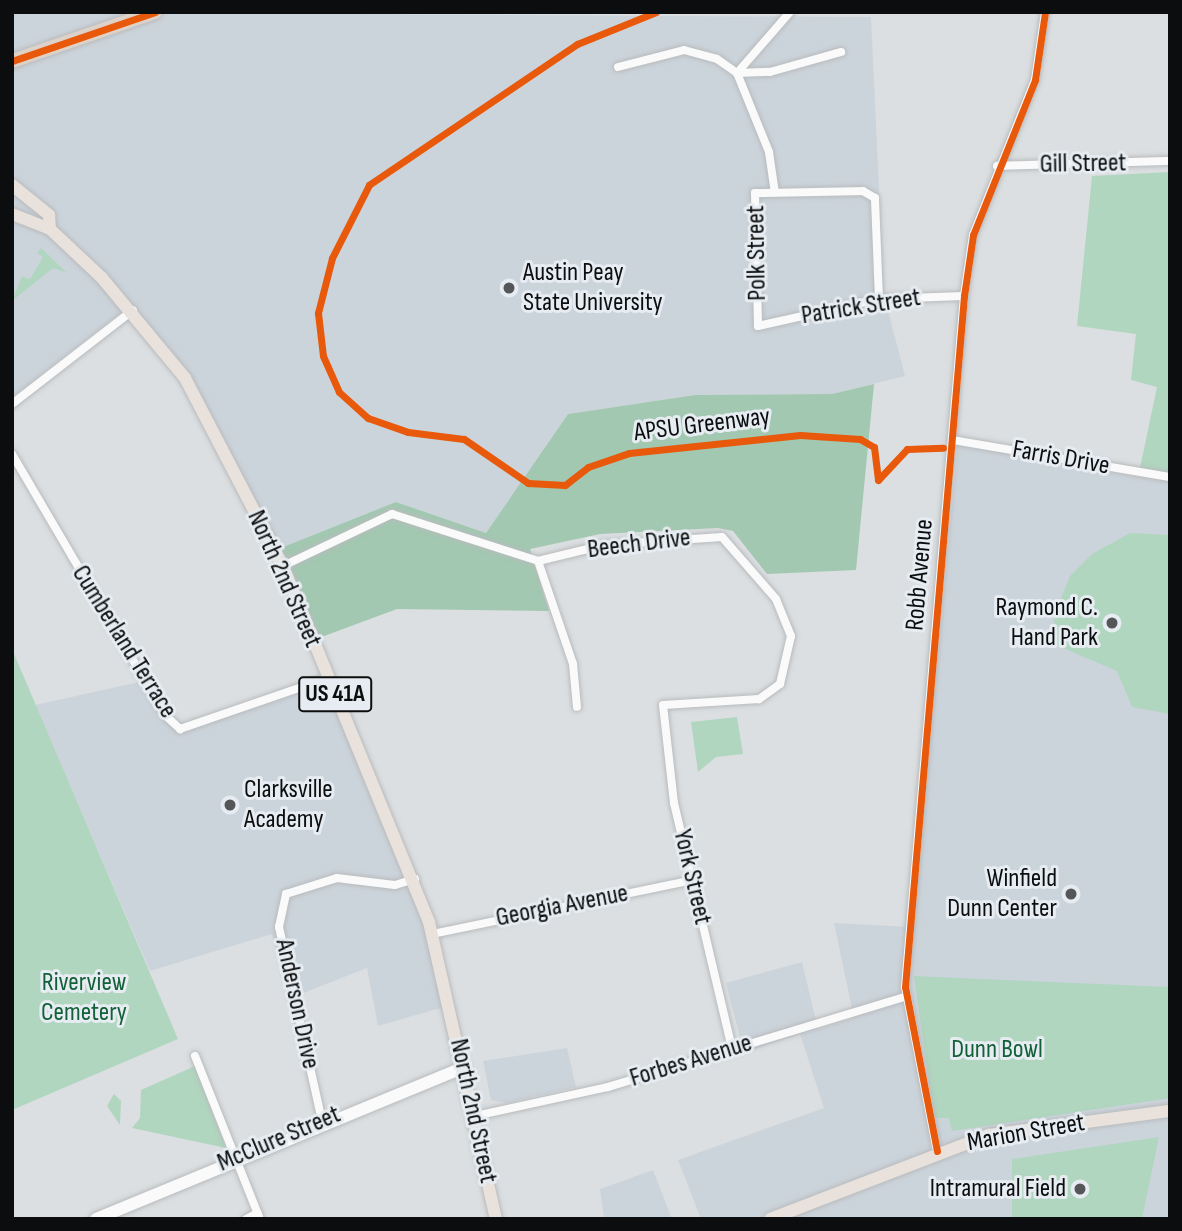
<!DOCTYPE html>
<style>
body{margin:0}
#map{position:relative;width:1182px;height:1231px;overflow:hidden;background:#dcdfe1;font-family:"Sofia Sans Condensed",sans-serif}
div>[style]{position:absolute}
.built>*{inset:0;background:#ccd4db}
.green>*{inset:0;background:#b0d6bf}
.forest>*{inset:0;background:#a2c8b1}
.roads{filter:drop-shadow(0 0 2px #b8bbbd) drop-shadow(0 0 2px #b8bbbd)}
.street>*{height:8px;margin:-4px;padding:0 4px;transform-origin:4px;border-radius:4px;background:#fafafa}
.secondary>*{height:12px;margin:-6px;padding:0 6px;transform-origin:6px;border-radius:6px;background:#fafafa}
.primary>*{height:12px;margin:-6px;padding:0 6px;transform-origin:6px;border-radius:6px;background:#e9e2dc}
.highway>*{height:14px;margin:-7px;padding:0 7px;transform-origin:7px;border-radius:7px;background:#ded1c7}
.cycleway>*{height:7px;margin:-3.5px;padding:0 3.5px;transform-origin:3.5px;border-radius:3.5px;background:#e8590c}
.dots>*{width:19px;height:19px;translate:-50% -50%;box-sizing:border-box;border:4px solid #e6ecf1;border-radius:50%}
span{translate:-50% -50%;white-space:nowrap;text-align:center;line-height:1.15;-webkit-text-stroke:6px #e6ecf1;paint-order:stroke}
.shield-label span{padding:2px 5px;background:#e6ecf1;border:2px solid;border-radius:5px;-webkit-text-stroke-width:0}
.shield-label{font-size:24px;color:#0b0d0e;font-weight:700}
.street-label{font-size:26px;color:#0b0d0e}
.poi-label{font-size:26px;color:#0b0d0e}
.left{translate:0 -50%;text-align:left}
.right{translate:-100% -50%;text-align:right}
.park-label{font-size:26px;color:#126038}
.frame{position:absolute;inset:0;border:14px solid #0b0d0e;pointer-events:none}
</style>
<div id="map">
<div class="built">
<i style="clip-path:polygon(12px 12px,871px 17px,884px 295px,905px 376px,832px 394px,695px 395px,568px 414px,486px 533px,396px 502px,273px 551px,194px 396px,126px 309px,12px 397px)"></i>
<i style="clip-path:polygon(958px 444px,1138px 477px,1140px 468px,1170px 473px,1170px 1219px,701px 1219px,678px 1160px,824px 1108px,800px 1034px,744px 1053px,726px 983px,802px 962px,818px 1029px,854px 1018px,834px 923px,912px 927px)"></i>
<i style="clip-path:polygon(328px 678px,415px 879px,447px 1006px,378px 1026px,367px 968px,288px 999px,272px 934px,150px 971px,35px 705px,144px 681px,180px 729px,189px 731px)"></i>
<i style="clip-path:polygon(567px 1048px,576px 1087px,506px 1103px,491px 1100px,483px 1061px)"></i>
<i style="clip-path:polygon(653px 1170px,672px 1219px,604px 1219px,600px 1189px)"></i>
</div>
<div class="green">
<i style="clip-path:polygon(1170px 172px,1170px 473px,1140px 468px,1157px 387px,1131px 380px,1136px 334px,1077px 326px,1092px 176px)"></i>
<i style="clip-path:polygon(41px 248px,67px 273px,53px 268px,12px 301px,22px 276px,30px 279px,43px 257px,37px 253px)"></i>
<i style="clip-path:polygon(1130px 533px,1170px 535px,1170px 714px,1132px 707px,1117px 671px,1056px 645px,1054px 615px,1070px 576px,1092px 554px)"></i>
<i style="clip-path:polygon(12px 649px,178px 1039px,12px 1110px)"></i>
<i style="clip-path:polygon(737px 717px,743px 754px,716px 757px,698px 772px,691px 722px)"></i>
<i style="clip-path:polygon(914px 976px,1170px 987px,1170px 1098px,952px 1131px,949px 1118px,934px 1118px)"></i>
<i style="clip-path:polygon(195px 1066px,226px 1148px,132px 1128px,140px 1118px,141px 1090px)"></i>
<i style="clip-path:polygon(114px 1094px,121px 1101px,120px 1125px,107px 1106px)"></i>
<i style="clip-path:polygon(1159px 1137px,1142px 1219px,1012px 1219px,1012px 1159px)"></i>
</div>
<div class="forest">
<i style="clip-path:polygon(874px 384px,856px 570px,767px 574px,733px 531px,718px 528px,600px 534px,530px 549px,549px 611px,397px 609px,308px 642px,273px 551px,396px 502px,486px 533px,568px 414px,695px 395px,832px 394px)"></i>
</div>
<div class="roads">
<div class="street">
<i style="left:618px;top:67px;width:68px;rotate:-14.4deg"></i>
<i style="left:684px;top:50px;width:34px;rotate:15deg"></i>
<i style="left:717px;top:59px;width:24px;rotate:35deg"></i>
<i style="left:737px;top:73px;width:33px;rotate:-2deg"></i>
<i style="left:770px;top:72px;width:74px;rotate:-15.7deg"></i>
<i style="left:737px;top:73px;width:85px;rotate:67.9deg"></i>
<i style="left:769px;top:152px;width:41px;rotate:81.7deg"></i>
<i style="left:737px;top:73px;width:81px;rotate:-49deg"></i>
<i style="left:997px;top:166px;width:173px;rotate:-1.7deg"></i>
<i style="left:879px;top:299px;width:101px;rotate:-92.3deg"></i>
<i style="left:875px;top:198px;width:14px;rotate:-150deg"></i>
<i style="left:863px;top:191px;width:108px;rotate:178.9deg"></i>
<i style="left:755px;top:193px;width:133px;rotate:88.7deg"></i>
<i style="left:758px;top:326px;width:124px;rotate:-12.6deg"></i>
<i style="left:879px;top:299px;width:85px;rotate:-2deg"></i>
<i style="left:12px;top:404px;width:153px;rotate:-37.8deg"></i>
<i style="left:953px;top:440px;width:220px;rotate:9.7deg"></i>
<i style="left:12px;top:454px;width:303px;rotate:59.6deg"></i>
<i style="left:165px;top:715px;width:21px;rotate:43deg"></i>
<i style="left:180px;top:729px;width:157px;rotate:-19deg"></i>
<i style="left:538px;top:561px;width:109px;rotate:71.2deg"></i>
<i style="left:573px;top:664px;width:43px;rotate:84.7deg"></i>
<i style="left:283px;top:566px;width:121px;rotate:-25.5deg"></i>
<i style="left:392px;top:514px;width:153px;rotate:17.8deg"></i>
<i style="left:538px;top:561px;width:68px;rotate:-13.6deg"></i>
<i style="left:604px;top:545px;width:118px;rotate:-3.9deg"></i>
<i style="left:722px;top:537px;width:82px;rotate:48.9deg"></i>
<i style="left:776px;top:599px;width:40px;rotate:68deg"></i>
<i style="left:791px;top:636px;width:49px;rotate:102.9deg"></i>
<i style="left:780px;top:684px;width:26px;rotate:144deg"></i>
<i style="left:759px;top:699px;width:96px;rotate:176.4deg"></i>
<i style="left:663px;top:705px;width:99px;rotate:83.6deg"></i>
<i style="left:674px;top:803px;width:252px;rotate:76.7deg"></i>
<i style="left:432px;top:934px;width:267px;rotate:-11.7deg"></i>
<i style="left:195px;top:1056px;width:175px;rotate:68.3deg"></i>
<i style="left:475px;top:1116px;width:136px;rotate:-12.3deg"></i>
<i style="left:608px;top:1087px;width:310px;rotate:-16.9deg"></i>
<i style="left:322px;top:1121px;width:199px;rotate:-102.5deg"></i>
<i style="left:279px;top:927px;width:34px;rotate:-78deg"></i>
<i style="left:286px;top:894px;width:53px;rotate:-17.4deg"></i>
<i style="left:337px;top:878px;width:58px;rotate:6.9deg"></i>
<i style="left:395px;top:885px;width:21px;rotate:-17deg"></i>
<i style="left:937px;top:1151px;width:167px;rotate:-101deg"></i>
<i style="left:905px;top:987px;width:694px;rotate:-85.12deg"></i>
<i style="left:964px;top:296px;width:62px;rotate:-81.6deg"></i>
<i style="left:973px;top:235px;width:167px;rotate:-68.2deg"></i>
<i style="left:1035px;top:80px;width:69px;rotate:-81.6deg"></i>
<i style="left:246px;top:1219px;width:13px;rotate:-27deg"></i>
</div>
<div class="secondary">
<i style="left:96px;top:1219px;width:398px;rotate:-22.4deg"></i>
</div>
<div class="primary">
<i style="left:12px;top:185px;width:48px;rotate:39deg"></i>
<i style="left:49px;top:215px;width:14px;rotate:86deg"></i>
<i style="left:12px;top:214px;width:41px;rotate:21.5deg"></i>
<i style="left:50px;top:229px;width:71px;rotate:43.3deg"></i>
<i style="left:102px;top:278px;width:130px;rotate:50.3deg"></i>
<i style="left:185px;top:378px;width:212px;rotate:62.5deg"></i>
<i style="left:283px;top:566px;width:385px;rotate:67.7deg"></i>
<i style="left:429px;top:922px;width:304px;rotate:77.3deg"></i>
<i style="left:770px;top:1219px;width:235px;rotate:-21deg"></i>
<i style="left:989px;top:1135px;width:183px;rotate:-7.6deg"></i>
</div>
<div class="highway">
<i style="left:12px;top:61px;width:151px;rotate:-18.9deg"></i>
</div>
</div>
<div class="cycleway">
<i style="left:656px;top:12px;width:85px;rotate:157.9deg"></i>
<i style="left:577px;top:44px;width:251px;rotate:145.9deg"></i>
<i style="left:369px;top:185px;width:82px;rotate:116.9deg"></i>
<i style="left:332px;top:258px;width:57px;rotate:104.3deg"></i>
<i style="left:318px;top:313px;width:43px;rotate:83.4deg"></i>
<i style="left:323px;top:356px;width:39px;rotate:66deg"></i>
<i style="left:339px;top:392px;width:39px;rotate:42deg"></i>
<i style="left:368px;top:418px;width:42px;rotate:19.3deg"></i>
<i style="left:408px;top:432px;width:56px;rotate:7.1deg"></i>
<i style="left:464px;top:439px;width:78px;rotate:34.5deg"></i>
<i style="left:528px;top:483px;width:37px;rotate:3deg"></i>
<i style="left:565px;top:485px;width:29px;rotate:-38deg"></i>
<i style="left:588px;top:467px;width:43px;rotate:-18.9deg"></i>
<i style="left:629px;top:453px;width:172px;rotate:-6deg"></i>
<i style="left:800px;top:435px;width:60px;rotate:3.8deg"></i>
<i style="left:860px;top:439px;width:16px;rotate:30deg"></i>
<i style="left:874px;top:447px;width:33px;rotate:83deg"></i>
<i style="left:878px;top:480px;width:42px;rotate:-46.9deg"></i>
<i style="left:907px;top:449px;width:36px;rotate:-2deg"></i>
<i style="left:12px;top:61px;width:151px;rotate:-18.9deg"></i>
<i style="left:937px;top:1151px;width:167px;rotate:-101deg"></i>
<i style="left:905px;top:987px;width:694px;rotate:-85.12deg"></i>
<i style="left:964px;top:296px;width:62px;rotate:-81.6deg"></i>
<i style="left:973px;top:235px;width:167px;rotate:-68.2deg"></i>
<i style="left:1035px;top:80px;width:69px;rotate:-81.6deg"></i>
</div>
<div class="dots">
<i style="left:509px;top:288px;background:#545658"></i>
<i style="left:1112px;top:623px;background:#545658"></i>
<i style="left:230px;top:805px;background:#545658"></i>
<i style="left:1071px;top:894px;background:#545658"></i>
<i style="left:1080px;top:1189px;background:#545658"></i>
</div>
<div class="shield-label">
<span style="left:335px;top:694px">US 41A</span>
</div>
<div class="street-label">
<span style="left:1083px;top:164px;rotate:-1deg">Gill Street</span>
<span style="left:757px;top:253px;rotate:-91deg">Polk Street</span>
<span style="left:861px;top:307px;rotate:-9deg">Patrick Street</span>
<span style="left:702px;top:425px;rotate:-7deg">APSU Greenway</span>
<span style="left:1061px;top:458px;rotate:10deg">Farris Drive</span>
<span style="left:639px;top:544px;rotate:-7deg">Beech Drive</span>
<span style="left:920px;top:575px;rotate:-85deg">Robb Avenue</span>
<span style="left:284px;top:579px;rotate:66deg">North 2nd Street</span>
<span style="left:124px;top:642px;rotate:58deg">Cumberland Terrace</span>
<span style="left:692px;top:877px;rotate:77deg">York Street</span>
<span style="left:562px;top:906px;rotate:-11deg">Georgia Avenue</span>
<span style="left:297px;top:1004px;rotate:78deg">Anderson Drive</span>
<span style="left:691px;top:1061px;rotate:-17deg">Forbes Avenue</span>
<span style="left:473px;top:1111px;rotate:78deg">North 2nd Street</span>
<span style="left:1026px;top:1133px;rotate:-10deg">Marion Street</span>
<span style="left:279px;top:1139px;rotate:-23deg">McClure Street</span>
</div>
<div class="poi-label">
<span class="left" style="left:523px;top:288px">Austin Peay<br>State University</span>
<span class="right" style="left:1098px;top:623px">Raymond C.<br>Hand Park</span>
<span class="left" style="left:244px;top:805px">Clarksville<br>Academy</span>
<span class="right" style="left:1057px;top:894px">Winfield<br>Dunn Center</span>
<span class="right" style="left:1066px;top:1189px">Intramural Field</span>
</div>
<div class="park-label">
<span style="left:84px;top:998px">Riverview<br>Cemetery</span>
<span style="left:997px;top:1050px">Dunn Bowl</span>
</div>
<div class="frame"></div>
</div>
